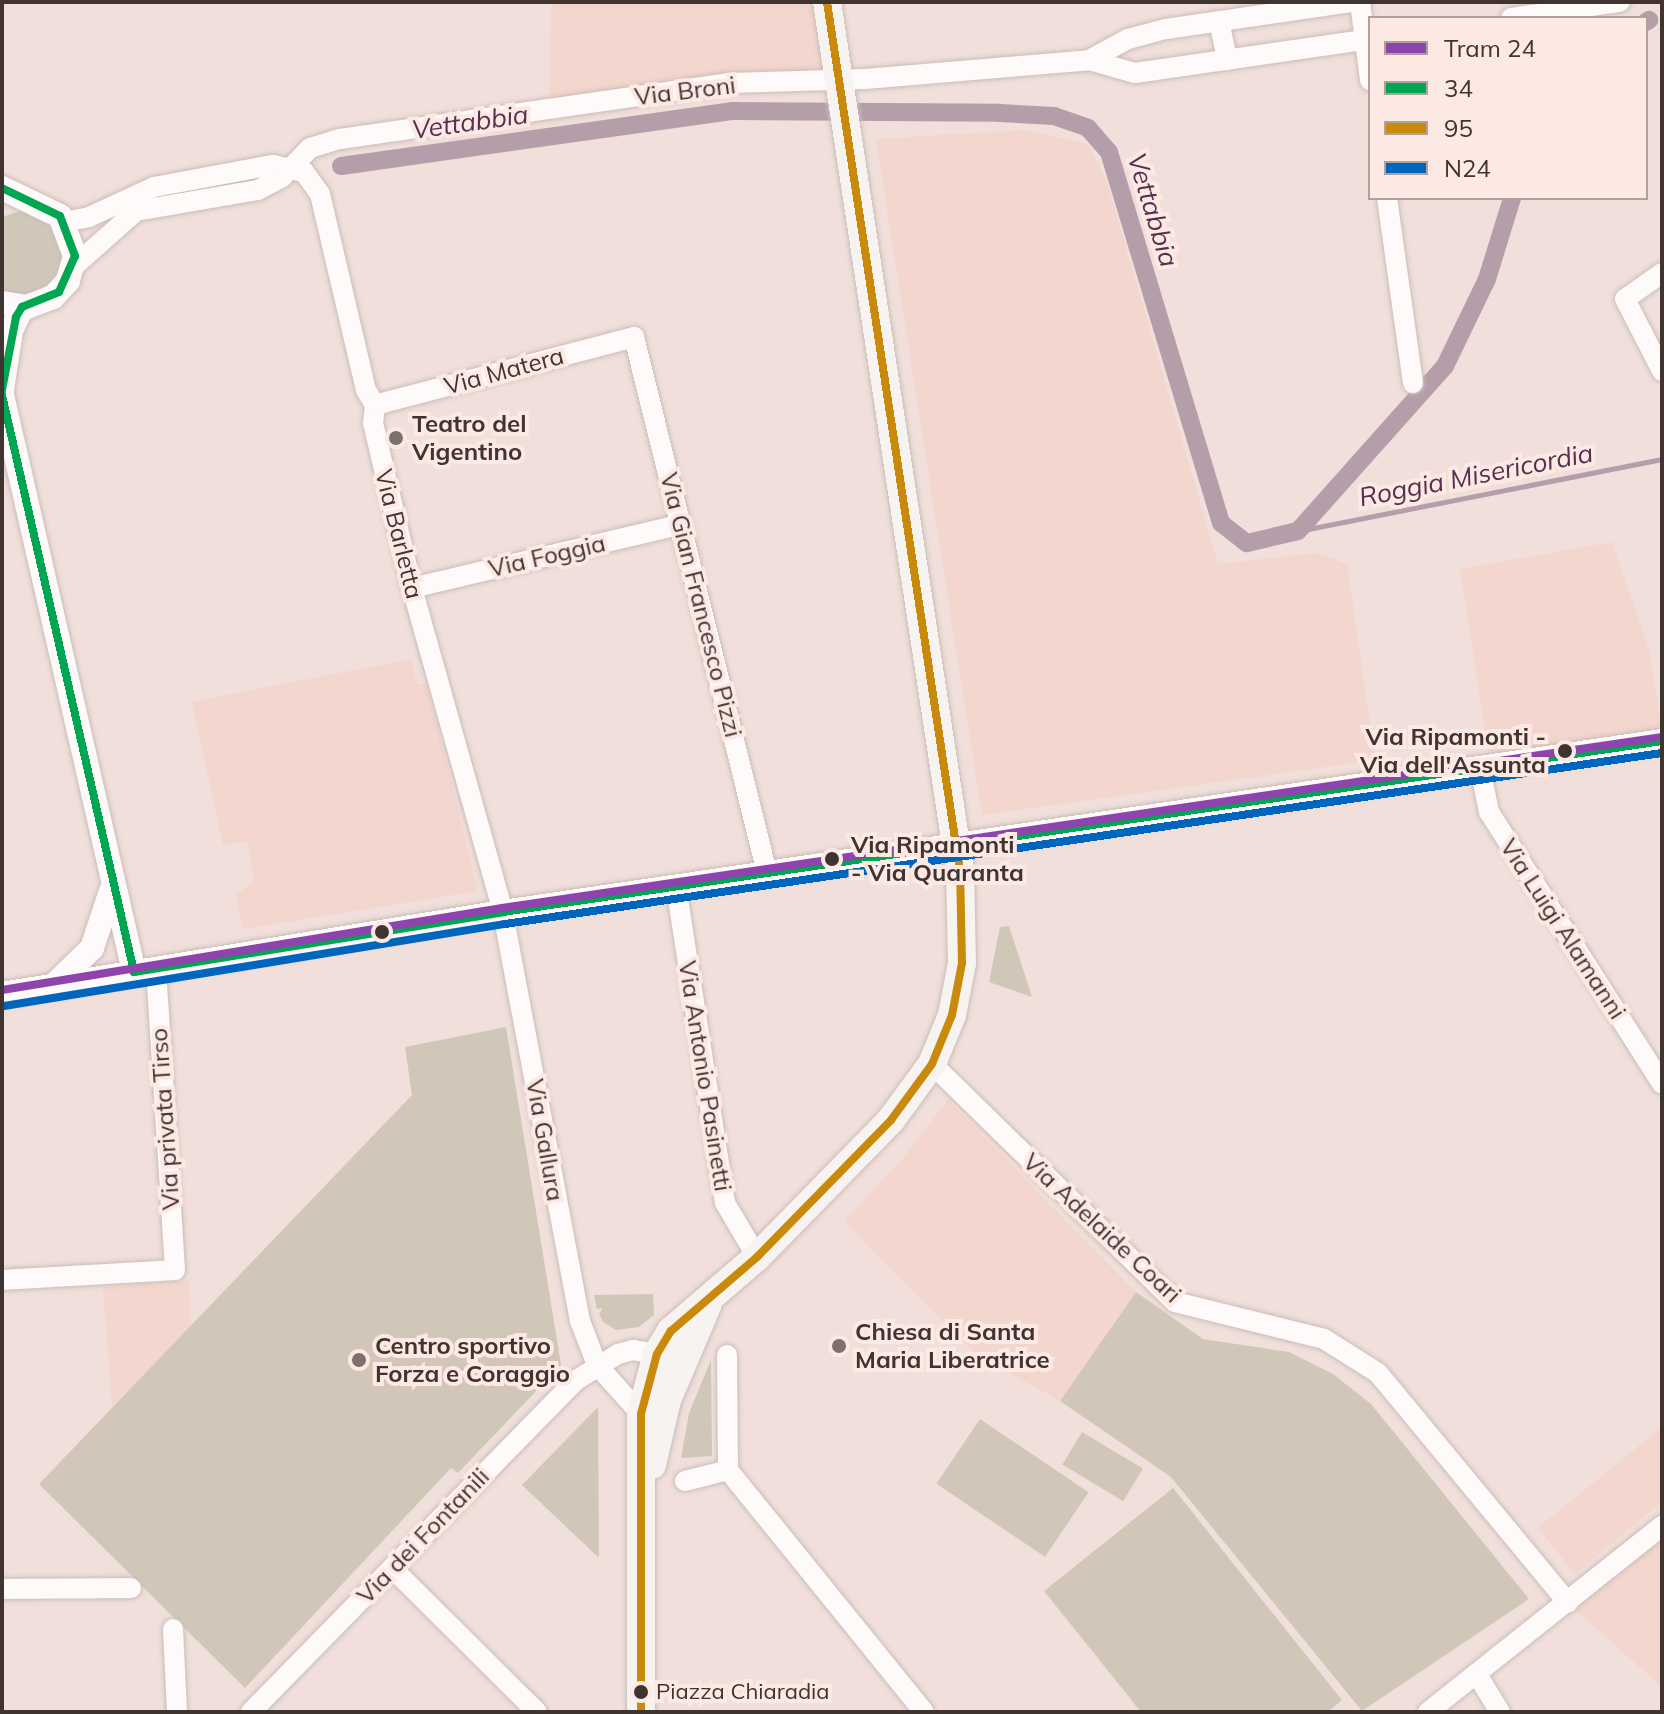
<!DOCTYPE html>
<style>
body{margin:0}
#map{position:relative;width:1664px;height:1714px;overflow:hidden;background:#f0dfda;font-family:Mulish,sans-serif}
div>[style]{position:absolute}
.built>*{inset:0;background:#f3d6cd}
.green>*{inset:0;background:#d1c7b9;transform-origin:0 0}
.stream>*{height:5px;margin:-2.5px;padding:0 2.5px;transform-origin:2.5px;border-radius:2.5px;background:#b49ea9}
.canal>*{height:18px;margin:-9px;padding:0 9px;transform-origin:9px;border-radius:9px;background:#b49ea9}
.roads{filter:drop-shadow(0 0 2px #cbbdb9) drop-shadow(0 0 2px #cbbdb9)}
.minor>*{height:20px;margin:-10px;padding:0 10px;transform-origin:10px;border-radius:10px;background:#fdfaf9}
.tertiary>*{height:24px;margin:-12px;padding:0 12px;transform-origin:12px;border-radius:12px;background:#fdfaf9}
.secondary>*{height:28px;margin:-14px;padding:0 14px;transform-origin:14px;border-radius:14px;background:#f7f3f0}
.bus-1>*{height:8px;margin:-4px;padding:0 4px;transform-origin:4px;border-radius:4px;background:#00a651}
.bus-2>*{height:8px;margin:-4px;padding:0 4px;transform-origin:4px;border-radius:4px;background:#c98a0c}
.bus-3>*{height:8px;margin:-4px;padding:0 4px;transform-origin:4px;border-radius:4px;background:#0065bd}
.tram-1>*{height:8px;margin:-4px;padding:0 4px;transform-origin:4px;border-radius:4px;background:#8e44ad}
.dots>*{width:22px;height:22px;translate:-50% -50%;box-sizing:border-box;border:4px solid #fde9e4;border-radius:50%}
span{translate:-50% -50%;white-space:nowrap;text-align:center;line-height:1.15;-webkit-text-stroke:8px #fde9e4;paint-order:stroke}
.bus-label{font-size:22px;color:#403431}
.left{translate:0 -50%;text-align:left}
.street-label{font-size:24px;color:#403431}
.poi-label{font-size:24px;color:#403431;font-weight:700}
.stop-label{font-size:24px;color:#403431;font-weight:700}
.right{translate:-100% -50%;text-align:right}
.water-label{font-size:26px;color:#56304e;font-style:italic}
.frame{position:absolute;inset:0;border:4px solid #403431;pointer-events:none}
.legend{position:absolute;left:1368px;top:16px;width:280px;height:184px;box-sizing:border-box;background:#fde9e4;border:2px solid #b1a19c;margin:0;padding:10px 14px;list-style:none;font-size:24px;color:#403431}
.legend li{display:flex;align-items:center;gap:16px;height:40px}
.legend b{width:40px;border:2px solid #b1a19c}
</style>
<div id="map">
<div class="built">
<i style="clip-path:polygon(551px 2px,824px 2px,836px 77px,550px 109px)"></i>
<i style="clip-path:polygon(1025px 130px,1088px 144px,1106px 179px,1218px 564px,1317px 553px,1347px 564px,1375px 760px,982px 815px,876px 139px)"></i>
<i style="clip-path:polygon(1612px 542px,1649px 649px,1662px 734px,1491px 767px,1460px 569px)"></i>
<i style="clip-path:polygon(411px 659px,417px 684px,427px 684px,478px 891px,243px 929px,236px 895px,254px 881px,247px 841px,223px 845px,192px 702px)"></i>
<i style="clip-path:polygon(948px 1100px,1136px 1292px,1060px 1401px,978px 1356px,844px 1221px,899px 1163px)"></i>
<i style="clip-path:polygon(189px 1281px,191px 1327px,112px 1407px,103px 1287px)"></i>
<i style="clip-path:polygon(1662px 1427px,1662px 1502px,1575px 1574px,1538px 1528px)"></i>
<i style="clip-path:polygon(1662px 1526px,1662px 1687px,1568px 1603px)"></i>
</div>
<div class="green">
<i style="clip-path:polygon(23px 210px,53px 223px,65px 254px,52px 283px,22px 296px,2px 290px,2px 217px)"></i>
<i style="clip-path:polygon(1009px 926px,1032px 997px,989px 982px,1000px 927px)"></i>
<i style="clip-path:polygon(506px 1027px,561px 1365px,458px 1473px,451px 1468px,245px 1688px,39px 1484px,412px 1095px,405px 1047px)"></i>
<i style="clip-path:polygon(1136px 1292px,1203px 1339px,1289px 1352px,1333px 1374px,1371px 1404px,1529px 1599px,1362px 1711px,1171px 1477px,1060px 1401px)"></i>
<i style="clip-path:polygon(653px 1294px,654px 1315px,639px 1327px,616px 1330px,603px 1322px,599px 1314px,603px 1308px,597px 1309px,594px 1295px)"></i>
<i style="clip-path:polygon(711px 1360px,712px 1456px,681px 1458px,689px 1413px)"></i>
<i style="clip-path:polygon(598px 1407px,599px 1558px,522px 1485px)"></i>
<i style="left:980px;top:1419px;width:131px;height:78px;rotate:34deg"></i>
<i style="left:1082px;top:1432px;width:71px;height:38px;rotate:31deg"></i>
<i style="clip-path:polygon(1173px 1488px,1342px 1700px,1328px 1712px,1141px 1712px,1044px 1591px)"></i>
</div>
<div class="stream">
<i style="left:1298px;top:531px;width:371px;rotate:-11.2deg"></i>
</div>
<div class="canal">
<i style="left:1646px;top:22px;width:4px;rotate:-34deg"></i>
<i style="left:341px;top:166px;width:396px;rotate:-8deg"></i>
<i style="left:733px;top:111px;width:267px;rotate:0.4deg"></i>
<i style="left:1000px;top:113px;width:54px;rotate:3.2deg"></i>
<i style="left:1054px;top:116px;width:36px;rotate:19deg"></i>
<i style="left:1088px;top:128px;width:32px;rotate:49deg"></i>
<i style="left:1109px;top:152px;width:388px;rotate:73.2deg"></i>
<i style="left:1221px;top:523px;width:33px;rotate:38deg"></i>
<i style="left:1247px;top:543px;width:52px;rotate:-13.2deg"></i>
<i style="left:1298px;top:531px;width:221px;rotate:-48.3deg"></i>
<i style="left:1445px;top:366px;width:97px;rotate:-64.2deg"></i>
<i style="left:1487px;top:279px;width:85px;rotate:-72.8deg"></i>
</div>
<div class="roads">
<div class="minor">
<i style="left:1360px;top:2px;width:79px;rotate:82.7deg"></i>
<i style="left:1511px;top:18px;width:110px;rotate:-8.4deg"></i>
<i style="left:1219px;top:21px;width:40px;rotate:78deg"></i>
<i style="left:1089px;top:60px;width:44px;rotate:-28.3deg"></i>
<i style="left:1128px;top:39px;width:39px;rotate:-15deg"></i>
<i style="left:1166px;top:29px;width:187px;rotate:-8.3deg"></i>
<i style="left:1387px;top:198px;width:187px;rotate:82deg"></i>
<i style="left:64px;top:222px;width:25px;rotate:-11deg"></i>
<i style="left:89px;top:217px;width:72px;rotate:-24.8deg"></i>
<i style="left:154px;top:187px;width:121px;rotate:-10.5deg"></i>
<i style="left:273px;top:165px;width:32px;rotate:13deg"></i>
<i style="left:304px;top:172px;width:27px;rotate:54deg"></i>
<i style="left:320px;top:194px;width:201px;rotate:76.8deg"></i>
<i style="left:366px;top:390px;width:17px;rotate:59deg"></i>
<i style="left:375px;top:405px;width:18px;rotate:96deg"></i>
<i style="left:373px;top:423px;width:170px;rotate:76.7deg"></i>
<i style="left:412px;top:588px;width:332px;rotate:74.3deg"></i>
<i style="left:502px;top:908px;width:420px;rotate:79.3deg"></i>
<i style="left:580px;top:1321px;width:47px;rotate:68.9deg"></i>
<i style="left:597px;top:1365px;width:66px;rotate:48.1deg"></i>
<i style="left:73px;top:267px;width:84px;rotate:-41.6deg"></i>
<i style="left:136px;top:211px;width:124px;rotate:-9.8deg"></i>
<i style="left:258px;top:190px;width:27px;rotate:-28deg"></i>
<i style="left:282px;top:177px;width:40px;rotate:-46deg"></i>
<i style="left:310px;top:148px;width:31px;rotate:-17deg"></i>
<i style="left:340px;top:139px;width:394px;rotate:-8.2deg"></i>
<i style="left:730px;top:83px;width:135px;rotate:-1.7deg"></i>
<i style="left:865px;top:79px;width:225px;rotate:-4.8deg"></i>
<i style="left:1089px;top:60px;width:48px;rotate:15.8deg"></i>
<i style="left:1135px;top:73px;width:237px;rotate:-8.2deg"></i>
<i style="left:1662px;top:273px;width:45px;rotate:144.9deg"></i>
<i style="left:1625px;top:299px;width:81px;rotate:62.8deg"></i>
<i style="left:375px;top:405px;width:268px;rotate:-14.7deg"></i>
<i style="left:634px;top:337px;width:552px;rotate:76.06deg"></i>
<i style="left:412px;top:588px;width:277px;rotate:-13.3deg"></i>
<i style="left:1480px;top:768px;width:45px;rotate:78.4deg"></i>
<i style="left:1489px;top:812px;width:322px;rotate:57.5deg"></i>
<i style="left:676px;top:886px;width:321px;rotate:81.2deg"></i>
<i style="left:725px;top:1203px;width:63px;rotate:59.3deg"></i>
<i style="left:932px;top:1064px;width:340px;rotate:44.4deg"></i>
<i style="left:1175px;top:1302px;width:154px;rotate:13.9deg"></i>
<i style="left:1324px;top:1339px;width:64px;rotate:32.2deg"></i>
<i style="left:1378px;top:1373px;width:298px;rotate:50.4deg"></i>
<i style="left:2px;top:1280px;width:173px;rotate:-3.3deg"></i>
<i style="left:175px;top:1270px;width:302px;rotate:-93.6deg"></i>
<i style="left:727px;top:1355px;width:115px;rotate:89.5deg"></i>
<i style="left:728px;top:1470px;width:311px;rotate:51deg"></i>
<i style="left:685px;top:1481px;width:44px;rotate:-14.3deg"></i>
<i style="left:392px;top:1568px;width:204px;rotate:44.8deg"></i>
<i style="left:2px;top:1589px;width:129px;rotate:-0.4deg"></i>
<i style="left:173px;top:1629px;width:83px;rotate:87.2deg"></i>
<i style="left:1478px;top:1676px;width:42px;rotate:58.6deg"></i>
<i style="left:251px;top:1712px;width:463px;rotate:-45.6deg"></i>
<i style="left:575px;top:1381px;width:51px;rotate:-32.1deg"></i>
<i style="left:618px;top:1354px;width:16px;rotate:-15deg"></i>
<i style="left:633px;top:1350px;width:24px;rotate:9deg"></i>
<i style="left:1428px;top:1712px;width:299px;rotate:-38.5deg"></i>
</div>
<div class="tertiary">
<i style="left:2px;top:188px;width:64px;rotate:25.8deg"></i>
<i style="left:60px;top:216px;width:43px;rotate:69.4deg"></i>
<i style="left:75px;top:256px;width:26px;rotate:106deg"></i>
<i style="left:68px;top:281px;width:22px;rotate:133deg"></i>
<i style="left:53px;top:297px;width:28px;rotate:159deg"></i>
<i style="left:27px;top:307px;width:25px;rotate:-171deg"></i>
<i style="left:2px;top:390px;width:60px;rotate:-81.3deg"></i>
<i style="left:11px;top:331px;width:26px;rotate:-65deg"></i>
<i style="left:2px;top:395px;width:592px;rotate:77.11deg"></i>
<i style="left:54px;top:985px;width:53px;rotate:-44.2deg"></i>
<i style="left:92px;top:948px;width:60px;rotate:-71.6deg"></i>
<i style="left:2px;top:994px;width:508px;rotate:-9.3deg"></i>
<i style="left:503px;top:912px;width:1172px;rotate:-8.39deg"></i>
</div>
<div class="secondary">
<i style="left:652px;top:1465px;width:67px;rotate:-77deg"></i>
<i style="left:667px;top:1400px;width:104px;rotate:-66.9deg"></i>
<i style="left:641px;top:1712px;width:298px;rotate:-90deg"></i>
<i style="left:641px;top:1414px;width:62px;rotate:-75.1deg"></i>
<i style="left:657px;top:1354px;width:27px;rotate:-59deg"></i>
<i style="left:671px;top:1331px;width:113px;rotate:-40.7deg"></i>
<i style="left:757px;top:1257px;width:192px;rotate:-45.6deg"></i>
<i style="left:891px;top:1120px;width:69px;rotate:-53.8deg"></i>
<i style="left:932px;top:1064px;width:53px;rotate:-67.8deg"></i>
<i style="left:952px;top:1015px;width:53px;rotate:-79.1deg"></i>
<i style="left:962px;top:963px;width:92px;rotate:-91.2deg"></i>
<i style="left:960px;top:871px;width:879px;rotate:-98.7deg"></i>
</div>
</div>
<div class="bus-1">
<i style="left:2px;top:188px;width:64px;rotate:25.8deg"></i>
<i style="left:60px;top:216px;width:43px;rotate:69.4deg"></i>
<i style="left:75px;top:256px;width:39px;rotate:114deg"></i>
<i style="left:59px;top:292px;width:40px;rotate:158deg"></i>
<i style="left:22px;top:307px;width:12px;rotate:121deg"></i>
<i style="left:16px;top:317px;width:74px;rotate:100.9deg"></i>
<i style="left:2px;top:395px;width:592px;rotate:77.11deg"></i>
<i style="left:134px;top:972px;width:374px;rotate:-9.2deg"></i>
<i style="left:503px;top:912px;width:1172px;rotate:-8.39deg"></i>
</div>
<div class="bus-2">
<i style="left:641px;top:1712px;width:298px;rotate:-90deg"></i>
<i style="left:641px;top:1414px;width:62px;rotate:-75.1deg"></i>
<i style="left:657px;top:1354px;width:27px;rotate:-59deg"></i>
<i style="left:671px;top:1331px;width:113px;rotate:-40.7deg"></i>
<i style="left:757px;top:1257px;width:192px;rotate:-45.6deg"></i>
<i style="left:891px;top:1120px;width:69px;rotate:-53.8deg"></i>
<i style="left:932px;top:1064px;width:53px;rotate:-67.8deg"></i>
<i style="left:952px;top:1015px;width:53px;rotate:-79.1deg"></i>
<i style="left:962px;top:963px;width:92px;rotate:-91.2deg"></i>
<i style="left:960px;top:871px;width:879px;rotate:-98.7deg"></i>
</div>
<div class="bus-3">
<i style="left:4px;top:1006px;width:508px;rotate:-9.3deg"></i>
<i style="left:505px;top:924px;width:1170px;rotate:-8.41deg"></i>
</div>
<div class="tram-1">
<i style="left:2px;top:990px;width:507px;rotate:-9.31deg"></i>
<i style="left:502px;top:908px;width:1173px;rotate:-8.39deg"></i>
</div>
<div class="dots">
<i style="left:396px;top:438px;background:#7e706c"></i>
<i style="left:1565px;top:751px;background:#403431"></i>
<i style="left:832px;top:859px;background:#403431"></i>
<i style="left:382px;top:932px;background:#403431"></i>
<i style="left:839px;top:1346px;background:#7e706c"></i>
<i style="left:359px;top:1360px;background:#7e706c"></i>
<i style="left:641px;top:1692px;background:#403431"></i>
</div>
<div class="bus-label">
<span class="left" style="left:656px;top:1692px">Piazza Chiaradia</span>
</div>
<div class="street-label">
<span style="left:685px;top:91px;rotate:-7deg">Via Broni</span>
<span style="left:504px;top:371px;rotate:-15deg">Via Matera</span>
<span style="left:399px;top:534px;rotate:76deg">Via Barletta</span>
<span style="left:547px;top:556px;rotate:-13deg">Via Foggia</span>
<span style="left:701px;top:605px;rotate:76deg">Via Gian Francesco Pizzi</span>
<span style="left:1563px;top:929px;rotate:57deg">Via Luigi Alamanni</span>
<span style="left:705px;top:1076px;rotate:81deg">Via Antonio Pasinetti</span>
<span style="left:165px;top:1119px;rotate:-94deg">Via privata Tirso</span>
<span style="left:545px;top:1140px;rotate:80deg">Via Gallura</span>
<span style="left:1102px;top:1228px;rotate:43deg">Via Adelaide Coari</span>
<span style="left:423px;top:1536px;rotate:-46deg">Via dei Fontanili</span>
</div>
<div class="poi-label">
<span class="left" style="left:412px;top:438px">Teatro del<br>Vigentino</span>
<span class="left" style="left:855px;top:1346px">Chiesa di Santa<br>Maria Liberatrice</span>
<span class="left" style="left:375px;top:1360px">Centro sportivo<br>Forza e Coraggio</span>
</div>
<div class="stop-label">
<span class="right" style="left:1546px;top:751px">Via Ripamonti -<br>Via dell'Assunta</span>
<span class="left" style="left:851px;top:859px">Via Ripamonti<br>- Via Quaranta</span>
</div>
<div class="water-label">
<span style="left:470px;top:122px;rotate:-8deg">Vettabbia</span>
<span style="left:1153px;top:210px;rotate:73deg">Vettabbia</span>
<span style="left:1476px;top:475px;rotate:-11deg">Roggia Misericordia</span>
</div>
<div class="frame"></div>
<ul class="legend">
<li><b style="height:10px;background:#8e44ad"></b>Tram 24</li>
<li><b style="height:10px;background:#00a651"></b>34</li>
<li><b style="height:10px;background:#c98a0c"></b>95</li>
<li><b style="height:10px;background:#0065bd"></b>N24</li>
</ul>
</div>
